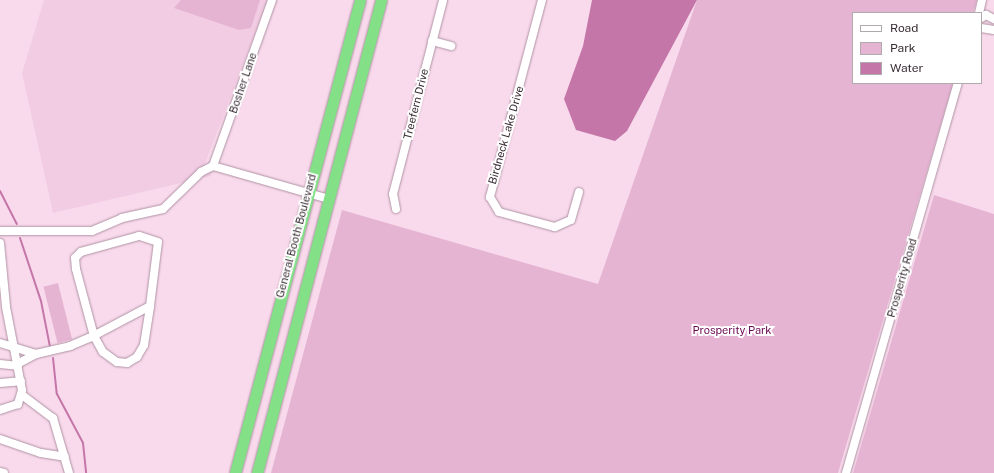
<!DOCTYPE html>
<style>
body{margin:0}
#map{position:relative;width:994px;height:473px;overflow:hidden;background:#f9daec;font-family:"Public Sans",sans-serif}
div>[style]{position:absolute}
.built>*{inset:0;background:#f2cce3}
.green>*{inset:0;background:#e6b4d3;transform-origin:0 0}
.water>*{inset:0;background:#c476a9}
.stream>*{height:2px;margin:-1px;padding:0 1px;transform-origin:1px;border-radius:1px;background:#c476a9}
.roads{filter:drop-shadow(0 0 1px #af93a4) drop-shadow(0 0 1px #af93a4)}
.minor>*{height:8px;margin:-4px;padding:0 4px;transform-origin:4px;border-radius:4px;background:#fff}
.highway>*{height:11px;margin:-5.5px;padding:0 5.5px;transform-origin:5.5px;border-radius:5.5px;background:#83e087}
span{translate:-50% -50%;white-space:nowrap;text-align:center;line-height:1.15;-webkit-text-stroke:4px #fff;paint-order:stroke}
.street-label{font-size:11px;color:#382c33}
.park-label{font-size:11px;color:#6a0852}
.legend{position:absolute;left:852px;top:12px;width:130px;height:72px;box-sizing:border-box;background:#fff;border:1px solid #afabad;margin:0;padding:5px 7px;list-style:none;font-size:12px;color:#382c33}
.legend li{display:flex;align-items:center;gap:8px;height:20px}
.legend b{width:20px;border:1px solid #afabad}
</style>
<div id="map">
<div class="built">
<i style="clip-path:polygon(44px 0,268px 0,203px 169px,212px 172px,211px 176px,53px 213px,22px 73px)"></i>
</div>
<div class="green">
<i style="clip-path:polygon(181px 0,260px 0,251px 28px,239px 30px,174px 8px)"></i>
<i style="clip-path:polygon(697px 0,977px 0,973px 13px,853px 13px,853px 83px,953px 83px,838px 473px,271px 473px,342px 210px,598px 284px)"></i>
<i style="clip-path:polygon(934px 195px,994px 214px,994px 473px,853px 473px)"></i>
<i style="left:58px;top:283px;width:58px;height:15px;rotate:76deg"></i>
</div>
<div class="water">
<i style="clip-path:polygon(592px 0,697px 0,627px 131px,615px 141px,576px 130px,564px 99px,583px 46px)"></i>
</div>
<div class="stream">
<i style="left:0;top:191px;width:37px;rotate:63deg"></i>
<i style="left:20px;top:238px;width:66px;rotate:71.6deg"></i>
<i style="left:41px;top:301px;width:47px;rotate:78.9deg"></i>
<i style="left:53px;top:358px;width:36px;rotate:84deg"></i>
<i style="left:57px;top:394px;width:55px;rotate:62deg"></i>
<i style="left:83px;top:443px;width:30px;rotate:84deg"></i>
</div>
<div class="roads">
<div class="minor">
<i style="left:542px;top:0;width:204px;rotate:104.8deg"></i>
<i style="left:490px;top:197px;width:17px;rotate:59deg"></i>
<i style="left:499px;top:212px;width:58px;rotate:15deg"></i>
<i style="left:555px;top:227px;width:17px;rotate:-24deg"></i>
<i style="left:571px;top:220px;width:29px;rotate:-74deg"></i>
<i style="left:979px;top:13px;width:13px;rotate:-77deg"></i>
<i style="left:981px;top:18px;width:6px;rotate:-31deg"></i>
<i style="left:986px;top:15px;width:9px;rotate:27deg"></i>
<i style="left:981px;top:28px;width:13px;rotate:9deg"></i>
<i style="left:432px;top:41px;width:20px;rotate:15deg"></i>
<i style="left:213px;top:166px;width:176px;rotate:-70.4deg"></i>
<i style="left:396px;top:209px;width:15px;rotate:-101deg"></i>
<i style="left:393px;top:194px;width:200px;rotate:-75.5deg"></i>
<i style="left:0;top:231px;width:92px"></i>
<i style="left:92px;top:231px;width:33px;rotate:-23deg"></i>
<i style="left:122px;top:218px;width:42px;rotate:-12.4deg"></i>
<i style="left:163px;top:209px;width:53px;rotate:-44.2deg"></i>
<i style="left:201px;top:172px;width:13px;rotate:-27deg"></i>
<i style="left:213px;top:166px;width:121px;rotate:15.9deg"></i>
<i style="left:0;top:243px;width:64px;rotate:84.6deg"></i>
<i style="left:6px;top:307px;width:85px;rotate:79.1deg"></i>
<i style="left:22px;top:390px;width:15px;rotate:106deg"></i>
<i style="left:18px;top:404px;width:19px;rotate:162deg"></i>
<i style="left:0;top:343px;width:38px;rotate:17deg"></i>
<i style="left:36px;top:354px;width:21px;rotate:152deg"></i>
<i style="left:36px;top:354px;width:35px;rotate:-13deg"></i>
<i style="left:70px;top:346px;width:21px;rotate:-23deg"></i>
<i style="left:89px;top:338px;width:5px;rotate:-22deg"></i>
<i style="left:94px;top:336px;width:4px;rotate:-34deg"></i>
<i style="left:97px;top:334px;width:60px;rotate:-27.8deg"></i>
<i style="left:150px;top:306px;width:64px;rotate:-82.9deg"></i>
<i style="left:158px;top:242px;width:20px;rotate:-162deg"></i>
<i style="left:139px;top:236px;width:60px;rotate:164.6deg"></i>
<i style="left:81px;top:252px;width:8px;rotate:135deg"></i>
<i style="left:75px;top:258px;width:11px;rotate:85deg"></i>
<i style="left:76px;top:269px;width:69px;rotate:75deg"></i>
<i style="left:94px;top:336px;width:18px;rotate:61deg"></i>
<i style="left:103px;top:352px;width:17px;rotate:36deg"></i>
<i style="left:117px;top:362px;width:10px;rotate:6deg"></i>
<i style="left:127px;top:363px;width:12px;rotate:-31deg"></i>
<i style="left:137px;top:357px;width:14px;rotate:-60deg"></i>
<i style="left:144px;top:345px;width:39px;rotate:-81deg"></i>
<i style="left:0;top:364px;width:18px;rotate:6deg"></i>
<i style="left:0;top:383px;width:21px;rotate:-5deg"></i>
<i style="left:22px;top:395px;width:39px;rotate:37deg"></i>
<i style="left:53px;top:418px;width:57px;rotate:73.8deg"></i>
<i style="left:0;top:439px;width:43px;rotate:18.9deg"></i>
<i style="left:41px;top:453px;width:24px;rotate:9deg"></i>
<i style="left:0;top:472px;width:4px;rotate:14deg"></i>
<i style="left:846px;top:473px;width:406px;rotate:-74deg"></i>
</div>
<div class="highway">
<i style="left:235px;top:473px;width:489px;rotate:-75.2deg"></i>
<i style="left:257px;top:473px;width:489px;rotate:-75.3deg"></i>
</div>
</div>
<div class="street-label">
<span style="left:243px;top:83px;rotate:-71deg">Bosher Lane</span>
<span style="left:416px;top:104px;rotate:-76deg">Treefern Drive</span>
<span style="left:506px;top:135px;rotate:-74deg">Birdneck Lake Drive</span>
<span style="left:296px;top:236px;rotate:-75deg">General Booth Boulevard</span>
<span style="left:902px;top:278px;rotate:-74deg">Prosperity Road</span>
</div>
<div class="park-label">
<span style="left:732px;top:330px">Prosperity Park</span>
</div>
<ul class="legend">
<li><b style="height:5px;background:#fff"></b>Road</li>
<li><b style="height:11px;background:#e6b4d3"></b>Park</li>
<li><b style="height:11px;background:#c476a9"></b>Water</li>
</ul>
</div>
